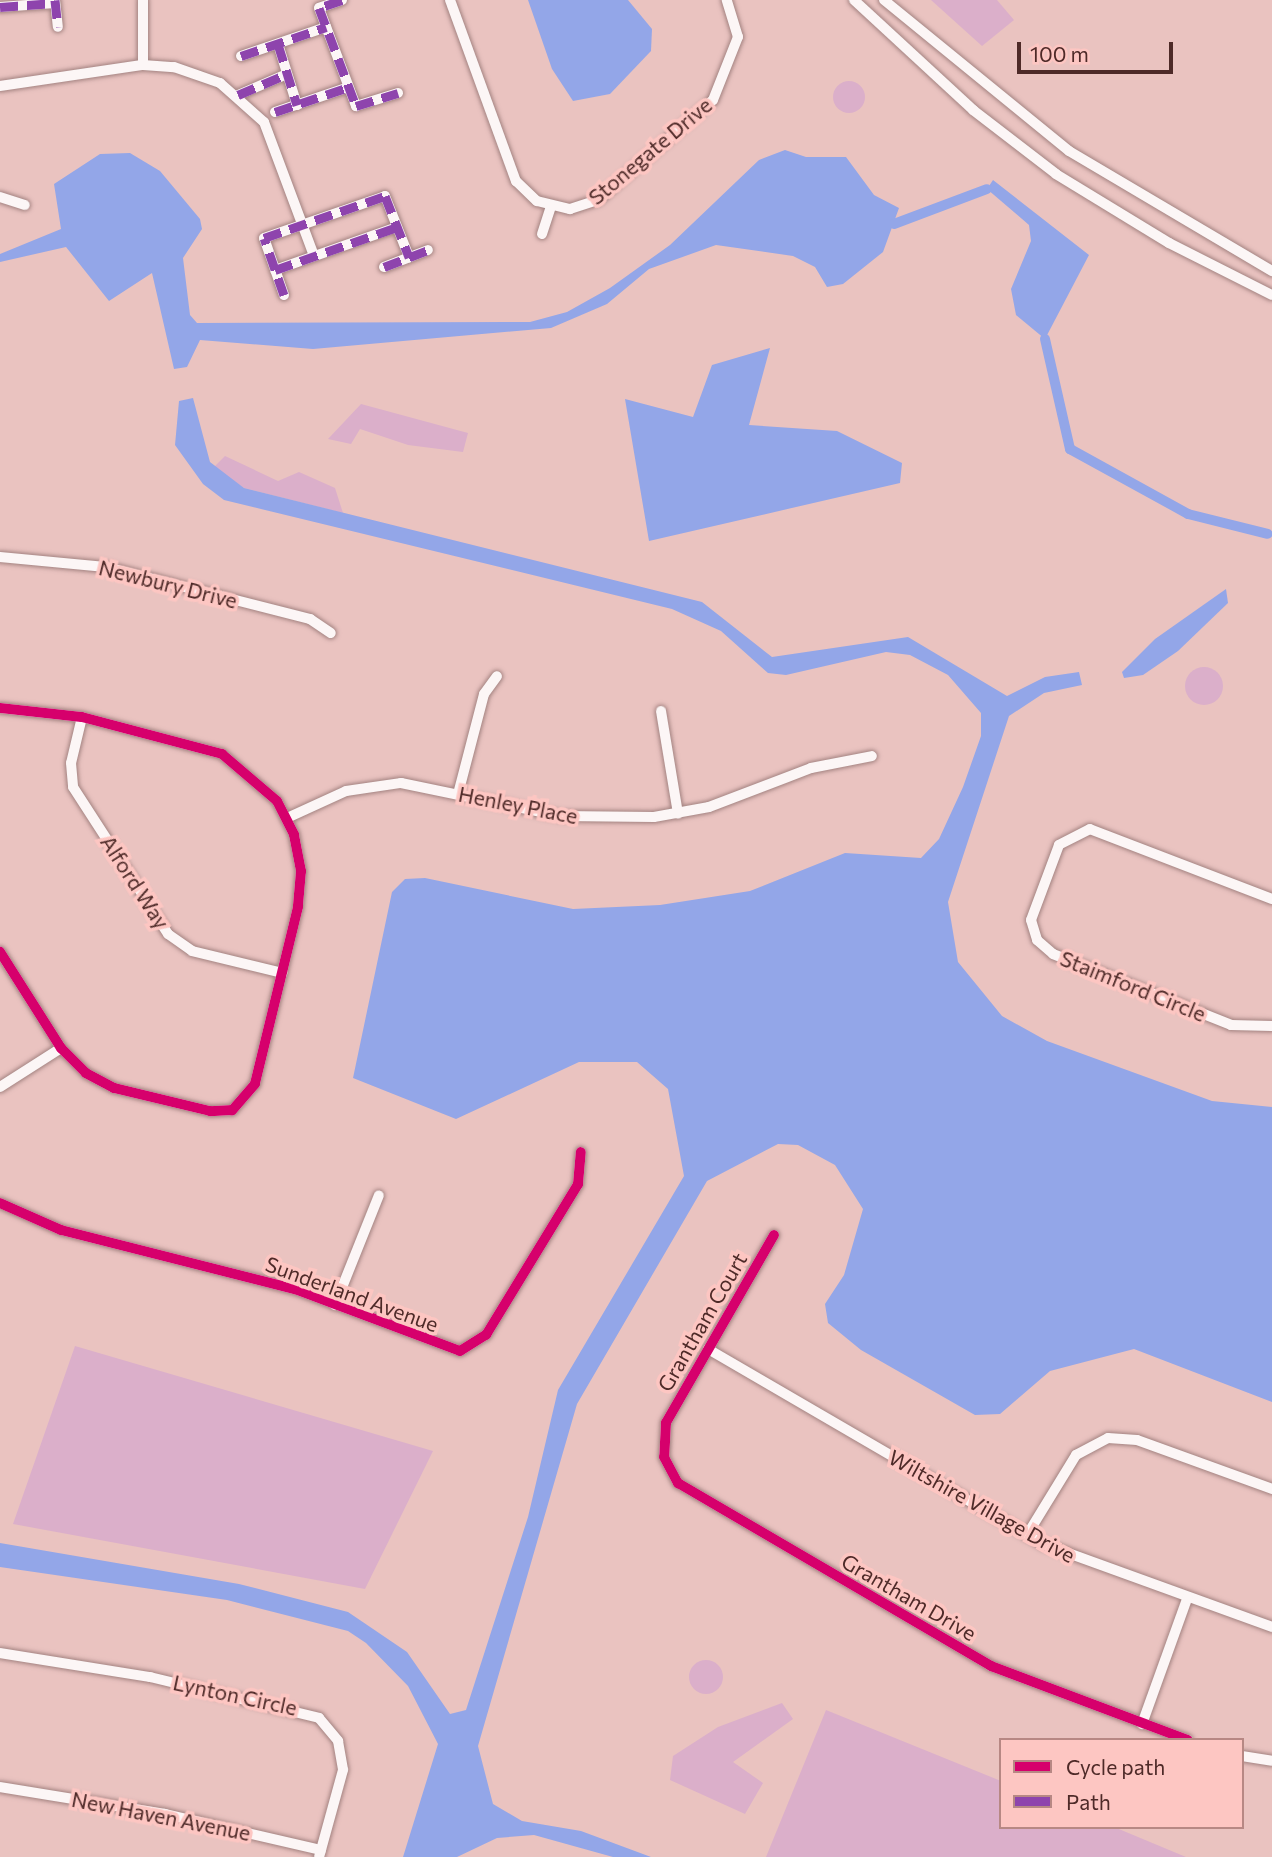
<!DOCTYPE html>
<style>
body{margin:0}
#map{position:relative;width:1272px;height:1857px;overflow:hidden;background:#eac3c0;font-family:Commissioner,sans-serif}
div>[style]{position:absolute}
.green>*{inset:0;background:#dbafca}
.round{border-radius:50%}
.water>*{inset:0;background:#93a6e8}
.canal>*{height:10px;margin:-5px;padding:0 5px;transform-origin:5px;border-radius:5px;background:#93a6e8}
.roads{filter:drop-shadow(0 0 2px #a38381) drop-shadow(0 0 2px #a38381)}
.minor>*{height:10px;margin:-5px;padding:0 5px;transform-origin:5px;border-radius:5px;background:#fcf6f6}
.quiet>*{height:9px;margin-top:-4.5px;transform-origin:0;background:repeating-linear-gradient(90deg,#8e44ad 0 18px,transparent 0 27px)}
.cycleway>*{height:10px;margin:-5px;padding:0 5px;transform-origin:5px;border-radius:5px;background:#d6006c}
span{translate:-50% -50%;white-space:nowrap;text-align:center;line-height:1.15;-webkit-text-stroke:7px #fdc6c2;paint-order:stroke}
.street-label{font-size:21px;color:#4e2a28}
.legend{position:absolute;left:999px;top:1738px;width:245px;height:91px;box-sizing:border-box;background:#fdc6c2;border:2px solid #b78884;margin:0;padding:9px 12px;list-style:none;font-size:21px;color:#4e2a28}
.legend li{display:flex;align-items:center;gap:14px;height:35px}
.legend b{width:35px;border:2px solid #b78884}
.scale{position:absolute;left:1017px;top:42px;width:156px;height:32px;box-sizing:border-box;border:4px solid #4e2a28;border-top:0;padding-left:9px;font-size:21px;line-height:24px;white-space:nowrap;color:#4e2a28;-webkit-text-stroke:5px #fdc6c2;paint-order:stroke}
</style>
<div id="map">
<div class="green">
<i style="clip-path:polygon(931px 0,997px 0,1014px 20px,982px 46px)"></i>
<i class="round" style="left:833px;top:81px;width:32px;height:32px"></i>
<i style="clip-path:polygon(361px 404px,468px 433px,463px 452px,408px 445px,360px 429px,351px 444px,328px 439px)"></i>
<i style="clip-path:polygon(225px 456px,278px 481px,299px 472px,335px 488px,343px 513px,244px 488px,214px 467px)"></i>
<i class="round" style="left:1185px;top:667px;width:38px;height:38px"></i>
<i style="clip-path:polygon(75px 1346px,433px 1451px,365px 1589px,13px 1524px)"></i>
<i class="round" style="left:689px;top:1660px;width:34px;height:34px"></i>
<i style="clip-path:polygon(782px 1703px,793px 1719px,733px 1762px,763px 1783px,745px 1814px,670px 1780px,673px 1756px,718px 1727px)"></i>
<i style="clip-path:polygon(826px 1710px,1001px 1781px,1001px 1827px,1114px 1827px,1186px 1857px,766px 1857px)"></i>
</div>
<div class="water">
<i style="clip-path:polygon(528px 0,628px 0,652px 29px,651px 51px,610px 94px,573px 101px,552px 69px)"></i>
<i style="clip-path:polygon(785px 150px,806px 157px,846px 157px,874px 195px,899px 208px,883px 252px,843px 284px,827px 287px,815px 267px,793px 256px,716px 245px,649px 269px,607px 304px,551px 328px,313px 349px,200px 340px,187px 367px,174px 369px,152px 273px,109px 301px,66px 247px,0 262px,0 254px,61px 229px,54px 184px,100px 154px,130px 153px,160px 171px,200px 219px,202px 229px,183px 258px,190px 315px,197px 323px,530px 322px,567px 312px,610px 288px,670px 245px,759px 160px)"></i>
<i style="clip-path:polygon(993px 180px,1089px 255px,1045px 339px,1016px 315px,1011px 289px,1031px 241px,1029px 225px,987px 189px)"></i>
<i style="clip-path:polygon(770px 348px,749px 425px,837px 431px,902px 463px,900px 483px,649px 541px,625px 399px,693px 417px,712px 365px)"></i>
<i style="clip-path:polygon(193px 398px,210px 462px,244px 488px,702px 602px,772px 657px,908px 637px,1007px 696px,1045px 677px,1079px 672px,1082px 685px,1044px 693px,1009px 716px,948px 902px,958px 962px,1002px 1016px,1047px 1041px,1212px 1101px,1272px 1107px,1272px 1402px,1134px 1349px,1050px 1371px,1000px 1414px,975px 1415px,861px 1350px,828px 1323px,825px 1304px,844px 1275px,863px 1209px,835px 1165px,798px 1145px,778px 1144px,707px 1181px,577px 1404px,478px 1746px,493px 1804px,522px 1821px,581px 1831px,651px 1857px,613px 1857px,534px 1835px,497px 1838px,457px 1857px,403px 1857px,438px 1744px,408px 1686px,366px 1643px,348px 1631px,227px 1600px,0 1567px,0 1543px,239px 1584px,348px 1612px,407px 1652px,450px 1714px,466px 1710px,528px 1517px,558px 1390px,684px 1176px,668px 1089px,637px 1062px,579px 1062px,456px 1119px,353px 1078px,392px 892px,405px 879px,425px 878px,573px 909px,660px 905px,750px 891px,845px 853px,921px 858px,939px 839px,963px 787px,981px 736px,981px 713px,948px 675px,910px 655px,886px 652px,786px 675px,768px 673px,721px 631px,672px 609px,224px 500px,203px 484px,175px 445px,179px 401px)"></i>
<i style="clip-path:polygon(1226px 589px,1228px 603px,1178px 651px,1143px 675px,1124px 678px,1122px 672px,1155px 639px)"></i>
</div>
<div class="canal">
<i style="left:894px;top:224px;width:99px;rotate:-20.6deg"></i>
<i style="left:1045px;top:339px;width:113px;rotate:77.2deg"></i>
<i style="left:1070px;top:449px;width:135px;rotate:28.8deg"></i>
<i style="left:1188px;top:514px;width:82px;rotate:14deg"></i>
</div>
<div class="roads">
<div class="minor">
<i style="left:55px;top:0;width:27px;rotate:84deg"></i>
<i style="left:342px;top:0;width:24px;rotate:161deg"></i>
<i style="left:319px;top:8px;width:105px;rotate:69.3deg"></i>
<i style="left:356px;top:106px;width:44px;rotate:-17.2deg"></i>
<i style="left:450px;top:0;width:193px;rotate:70deg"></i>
<i style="left:516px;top:181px;width:29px;rotate:44deg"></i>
<i style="left:537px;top:201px;width:34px;rotate:14deg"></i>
<i style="left:570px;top:209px;width:29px;rotate:-18deg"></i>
<i style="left:598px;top:200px;width:152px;rotate:-41deg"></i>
<i style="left:713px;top:100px;width:68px;rotate:-68.4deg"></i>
<i style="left:738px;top:37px;width:39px;rotate:-107deg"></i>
<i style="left:854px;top:0;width:162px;rotate:42.7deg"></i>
<i style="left:973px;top:110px;width:105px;rotate:37.6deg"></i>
<i style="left:1056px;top:174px;width:132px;rotate:31.4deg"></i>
<i style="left:1169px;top:243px;width:115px;rotate:26.8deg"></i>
<i style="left:884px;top:0;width:239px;rotate:39.2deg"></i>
<i style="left:1069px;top:151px;width:236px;rotate:30.6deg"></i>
<i style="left:0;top:7px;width:55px;rotate:-4.2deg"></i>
<i style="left:278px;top:44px;width:64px;rotate:72.7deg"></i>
<i style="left:241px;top:56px;width:90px;rotate:-18.8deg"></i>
<i style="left:143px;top:65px;width:65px;rotate:-90deg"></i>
<i style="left:0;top:86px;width:145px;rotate:-8.4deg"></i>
<i style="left:143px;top:65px;width:31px;rotate:4deg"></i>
<i style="left:174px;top:67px;width:49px;rotate:19.2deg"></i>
<i style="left:220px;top:83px;width:59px;rotate:41.6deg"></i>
<i style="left:264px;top:122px;width:143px;rotate:69.5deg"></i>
<i style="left:238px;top:95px;width:53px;rotate:-23.2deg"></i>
<i style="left:275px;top:112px;width:75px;rotate:-18.7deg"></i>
<i style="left:0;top:197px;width:26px;rotate:18deg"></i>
<i style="left:542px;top:234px;width:28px;rotate:-72deg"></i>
<i style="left:384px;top:267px;width:47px;rotate:-21.1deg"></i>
<i style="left:275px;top:270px;width:129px;rotate:-19.4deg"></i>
<i style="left:284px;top:295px;width:60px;rotate:-109.3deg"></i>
<i style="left:264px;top:238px;width:128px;rotate:-19.1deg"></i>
<i style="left:385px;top:196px;width:66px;rotate:68.5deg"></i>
<i style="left:0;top:557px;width:106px;rotate:5.4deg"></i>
<i style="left:106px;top:567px;width:211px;rotate:14.3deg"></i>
<i style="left:310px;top:619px;width:25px;rotate:34deg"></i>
<i style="left:0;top:708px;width:82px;rotate:6.3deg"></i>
<i style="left:82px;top:717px;width:145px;rotate:14.8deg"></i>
<i style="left:222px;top:754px;width:72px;rotate:40.5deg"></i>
<i style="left:277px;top:801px;width:38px;rotate:63deg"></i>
<i style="left:294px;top:835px;width:37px;rotate:79deg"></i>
<i style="left:301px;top:871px;width:36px;rotate:95deg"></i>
<i style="left:298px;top:907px;width:182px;rotate:103.7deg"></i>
<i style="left:255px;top:1084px;width:35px;rotate:131deg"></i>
<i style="left:232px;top:1110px;width:22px;rotate:177deg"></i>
<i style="left:210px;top:1111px;width:99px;rotate:-166.5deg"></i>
<i style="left:114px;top:1088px;width:32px;rotate:-152deg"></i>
<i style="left:86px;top:1073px;width:35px;rotate:-135deg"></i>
<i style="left:61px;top:1048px;width:114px;rotate:-122.4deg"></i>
<i style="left:661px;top:711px;width:104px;rotate:80.6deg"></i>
<i style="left:82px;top:717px;width:47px;rotate:103.4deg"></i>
<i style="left:71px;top:763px;width:24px;rotate:85deg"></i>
<i style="left:73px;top:787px;width:175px;rotate:57.1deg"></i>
<i style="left:168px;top:934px;width:29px;rotate:35deg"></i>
<i style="left:192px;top:951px;width:93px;rotate:13.7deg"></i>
<i style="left:458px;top:794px;width:103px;rotate:-75.4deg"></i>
<i style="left:484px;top:694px;width:22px;rotate:-54deg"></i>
<i style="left:287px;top:818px;width:65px;rotate:-24.6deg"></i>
<i style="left:346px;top:791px;width:56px;rotate:-8.3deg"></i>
<i style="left:401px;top:783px;width:162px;rotate:11.7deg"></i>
<i style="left:560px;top:816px;width:94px;rotate:0.6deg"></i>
<i style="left:654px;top:817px;width:56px;rotate:-10.3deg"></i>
<i style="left:709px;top:807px;width:109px;rotate:-20.9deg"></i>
<i style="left:811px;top:768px;width:62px;rotate:-11.1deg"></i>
<i style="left:1272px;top:899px;width:195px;rotate:-159deg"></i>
<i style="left:1090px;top:829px;width:35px;rotate:153deg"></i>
<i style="left:1059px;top:845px;width:80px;rotate:110.5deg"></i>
<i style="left:1031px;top:920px;width:21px;rotate:73deg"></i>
<i style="left:1037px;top:940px;width:21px;rotate:41deg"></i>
<i style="left:1053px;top:954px;width:192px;rotate:21.7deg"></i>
<i style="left:1231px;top:1025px;width:41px;rotate:1.4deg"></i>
<i style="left:0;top:1087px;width:72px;rotate:-32.6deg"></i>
<i style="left:0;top:1203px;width:67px;rotate:23.9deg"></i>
<i style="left:61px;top:1230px;width:241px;rotate:14.2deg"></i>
<i style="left:295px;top:1289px;width:176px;rotate:20.6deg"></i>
<i style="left:460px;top:1351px;width:31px;rotate:-32deg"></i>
<i style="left:486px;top:1335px;width:177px;rotate:-58.6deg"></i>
<i style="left:578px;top:1184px;width:32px;rotate:-85deg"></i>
<i style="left:774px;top:1235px;width:217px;rotate:119.9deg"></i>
<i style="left:666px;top:1423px;width:34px;rotate:93deg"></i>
<i style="left:664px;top:1457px;width:30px;rotate:62deg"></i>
<i style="left:678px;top:1483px;width:363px;rotate:30.3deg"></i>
<i style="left:991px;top:1666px;width:210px;rotate:20.6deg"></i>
<i style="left:335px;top:1305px;width:118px;rotate:-68.2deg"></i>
<i style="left:708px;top:1349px;width:388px;rotate:30.2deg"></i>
<i style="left:1043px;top:1544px;width:244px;rotate:19.9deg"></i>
<i style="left:1027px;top:1535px;width:94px;rotate:-58.5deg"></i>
<i style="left:1076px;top:1455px;width:36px;rotate:-28deg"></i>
<i style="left:1108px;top:1438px;width:29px;rotate:4deg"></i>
<i style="left:1137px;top:1440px;width:144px;rotate:19.9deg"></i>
<i style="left:0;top:1653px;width:152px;rotate:9.1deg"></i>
<i style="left:150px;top:1677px;width:174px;rotate:13.6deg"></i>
<i style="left:319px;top:1718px;width:30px;rotate:50deg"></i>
<i style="left:338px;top:1741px;width:29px;rotate:80deg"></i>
<i style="left:343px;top:1770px;width:90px;rotate:105.4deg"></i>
<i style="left:1142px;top:1724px;width:133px;rotate:-70.2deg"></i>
<i style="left:1242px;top:1756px;width:30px;rotate:9deg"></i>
<i style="left:0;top:1787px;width:167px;rotate:9.3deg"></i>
<i style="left:165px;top:1814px;width:160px;rotate:13deg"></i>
</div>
</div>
<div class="quiet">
<i style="left:55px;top:0;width:27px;rotate:84deg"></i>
<i style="left:342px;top:0;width:24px;rotate:161deg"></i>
<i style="left:319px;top:8px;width:105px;rotate:69.3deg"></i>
<i style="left:356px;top:106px;width:44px;rotate:-17.2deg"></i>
<i style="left:0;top:7px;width:55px;rotate:-4.2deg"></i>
<i style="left:278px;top:44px;width:64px;rotate:72.7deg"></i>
<i style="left:241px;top:56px;width:90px;rotate:-18.8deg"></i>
<i style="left:238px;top:95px;width:53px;rotate:-23.2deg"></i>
<i style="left:275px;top:112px;width:75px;rotate:-18.7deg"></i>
<i style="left:384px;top:267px;width:47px;rotate:-21.1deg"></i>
<i style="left:275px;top:270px;width:129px;rotate:-19.4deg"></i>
<i style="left:284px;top:295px;width:60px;rotate:-109.3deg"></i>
<i style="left:264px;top:238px;width:128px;rotate:-19.1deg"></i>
<i style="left:385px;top:196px;width:66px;rotate:68.5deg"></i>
</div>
<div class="cycleway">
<i style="left:0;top:708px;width:82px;rotate:6.3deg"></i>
<i style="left:82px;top:717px;width:145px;rotate:14.8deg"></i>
<i style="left:222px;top:754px;width:72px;rotate:40.5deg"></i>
<i style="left:277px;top:801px;width:38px;rotate:63deg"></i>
<i style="left:294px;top:835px;width:37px;rotate:79deg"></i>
<i style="left:301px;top:871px;width:36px;rotate:95deg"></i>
<i style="left:298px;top:907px;width:182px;rotate:103.7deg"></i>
<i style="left:255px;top:1084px;width:35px;rotate:131deg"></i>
<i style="left:232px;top:1110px;width:22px;rotate:177deg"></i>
<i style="left:210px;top:1111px;width:99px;rotate:-166.5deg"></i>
<i style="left:114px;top:1088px;width:32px;rotate:-152deg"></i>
<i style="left:86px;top:1073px;width:35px;rotate:-135deg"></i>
<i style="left:61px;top:1048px;width:114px;rotate:-122.4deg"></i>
<i style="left:0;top:1203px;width:67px;rotate:23.9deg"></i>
<i style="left:61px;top:1230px;width:241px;rotate:14.2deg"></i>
<i style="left:295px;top:1289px;width:176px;rotate:20.6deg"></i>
<i style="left:460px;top:1351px;width:31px;rotate:-32deg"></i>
<i style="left:486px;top:1335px;width:177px;rotate:-58.6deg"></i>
<i style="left:578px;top:1184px;width:32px;rotate:-85deg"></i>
<i style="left:774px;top:1235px;width:217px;rotate:119.9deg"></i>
<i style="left:666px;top:1423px;width:34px;rotate:93deg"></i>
<i style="left:664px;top:1457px;width:30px;rotate:62deg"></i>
<i style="left:678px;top:1483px;width:363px;rotate:30.3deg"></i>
<i style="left:991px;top:1666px;width:210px;rotate:20.6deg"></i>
</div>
<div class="street-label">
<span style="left:650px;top:151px;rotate:-40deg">Stonegate Drive</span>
<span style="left:168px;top:584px;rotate:14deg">Newbury Drive</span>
<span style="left:518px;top:805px;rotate:11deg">Henley Place</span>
<span style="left:135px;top:882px;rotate:57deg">Alford Way</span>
<span style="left:1133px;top:986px;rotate:22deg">Staimford Circle</span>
<span style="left:352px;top:1294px;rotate:20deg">Sunderland Avenue</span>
<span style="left:702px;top:1322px;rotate:-60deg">Grantham Court</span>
<span style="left:982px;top:1506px;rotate:29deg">Wiltshire Village Drive</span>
<span style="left:909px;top:1597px;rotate:30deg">Grantham Drive</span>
<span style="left:235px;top:1695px;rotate:12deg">Lynton Circle</span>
<span style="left:161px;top:1816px;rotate:11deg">New Haven Avenue</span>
</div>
<ul class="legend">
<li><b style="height:9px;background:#d6006c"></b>Cycle path</li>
<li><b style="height:9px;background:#8e44ad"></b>Path</li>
</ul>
<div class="scale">100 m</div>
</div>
